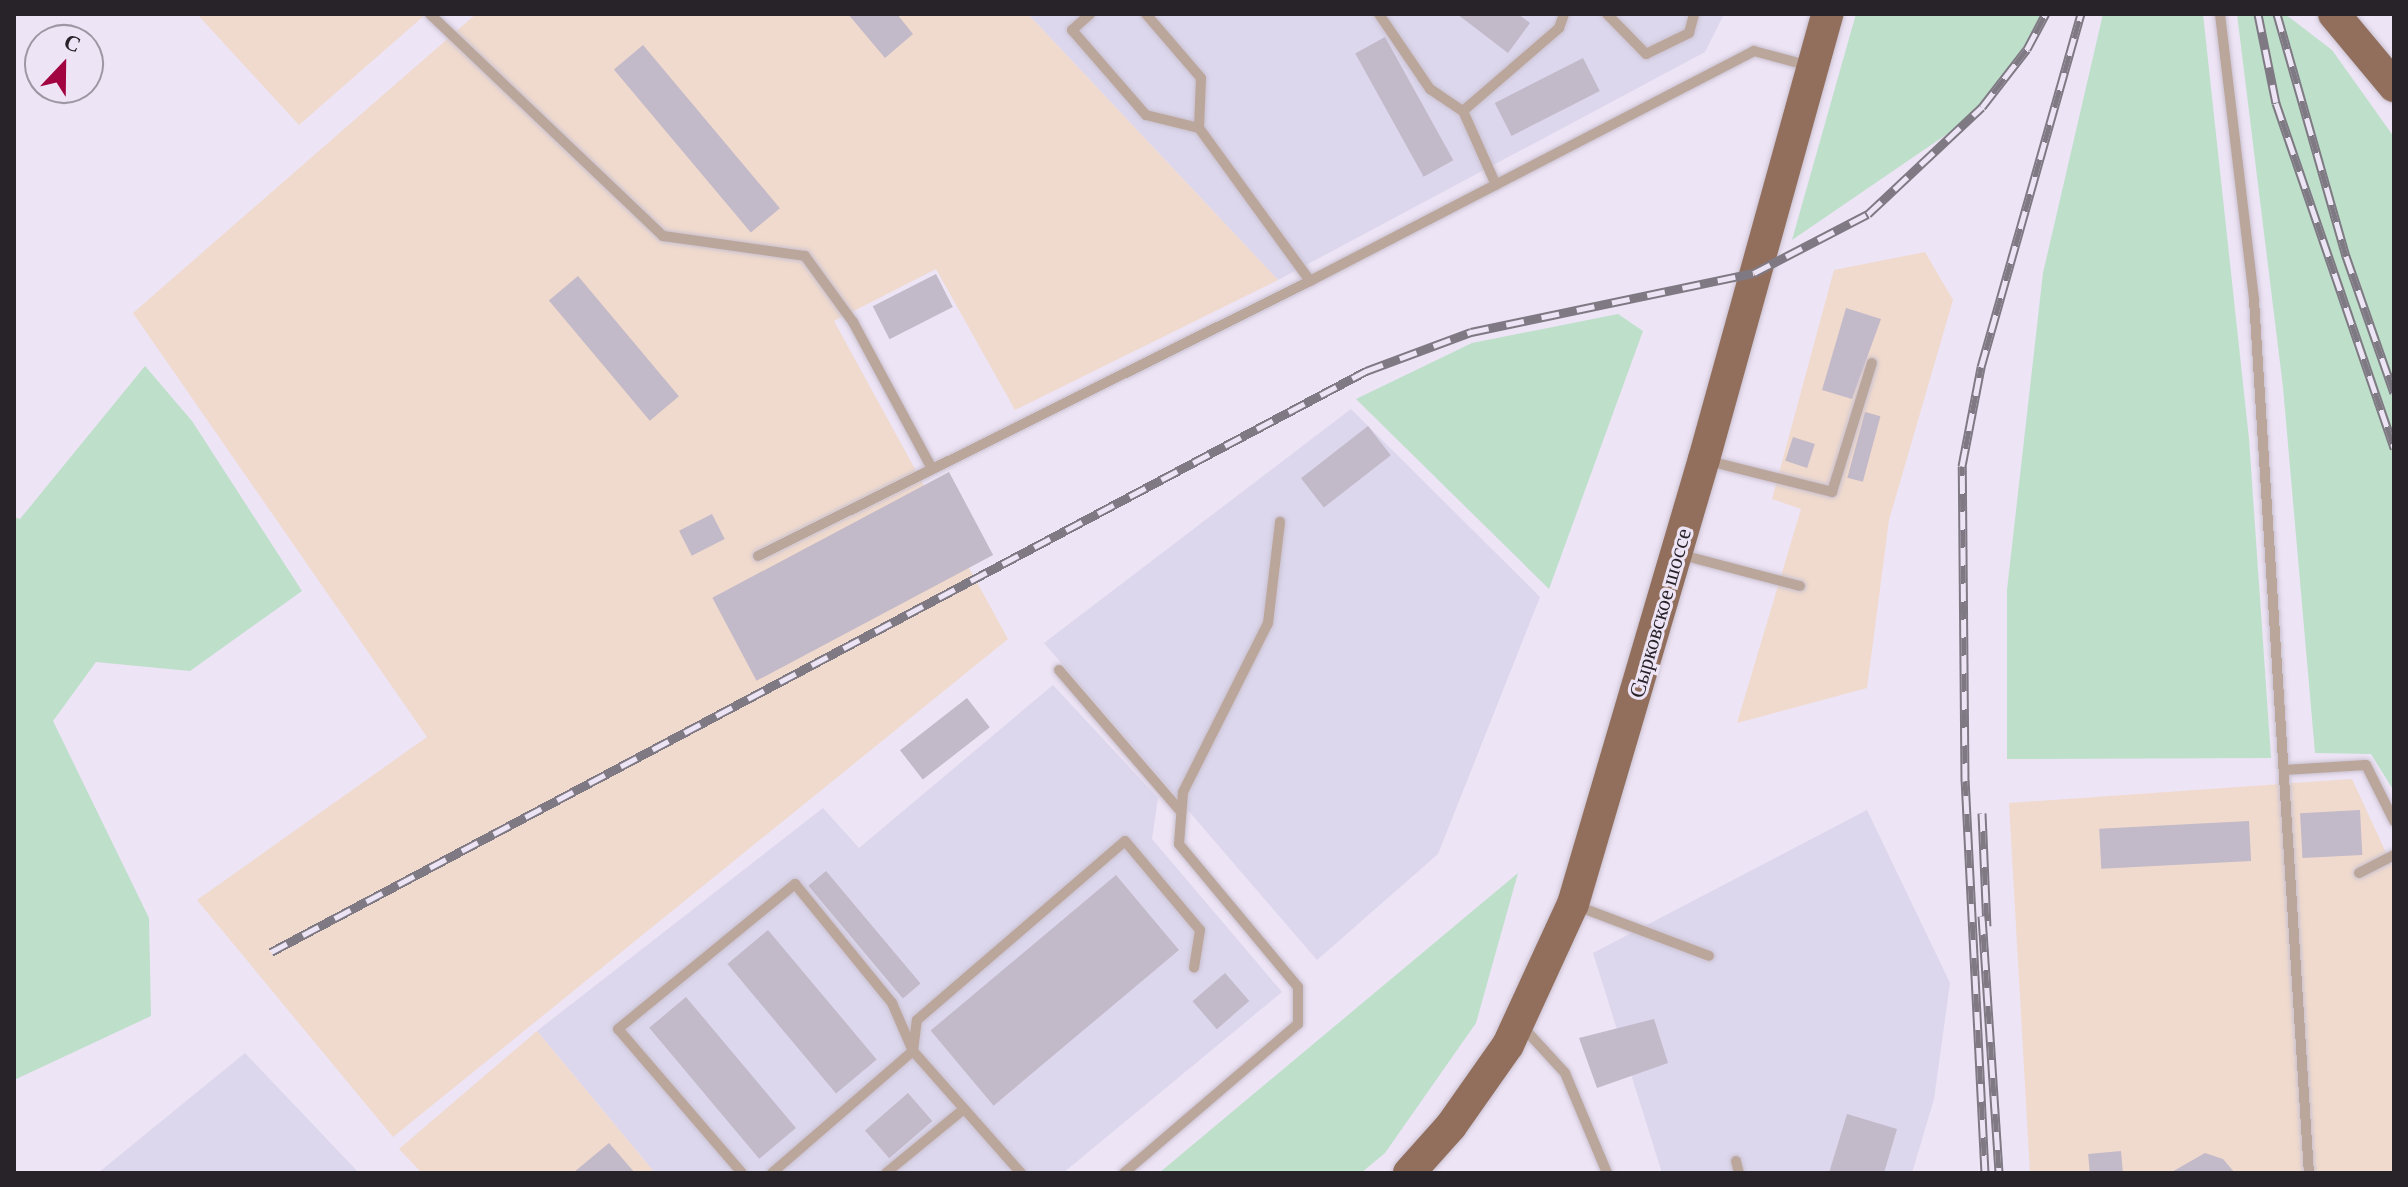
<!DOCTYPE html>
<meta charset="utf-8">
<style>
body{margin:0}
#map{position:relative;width:2408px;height:1187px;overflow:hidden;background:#ede4f5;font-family:Georgia,serif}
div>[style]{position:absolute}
.commercial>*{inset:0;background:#dcd7ed}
.industrial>*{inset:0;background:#f0dacd}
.green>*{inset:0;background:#bedfca}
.building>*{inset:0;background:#c2b9c9;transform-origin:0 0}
.roads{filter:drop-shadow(0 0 2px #c9c1d0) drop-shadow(0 0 2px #c9c1d0)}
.lane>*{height:10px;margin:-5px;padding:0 5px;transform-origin:5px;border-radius:5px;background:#bba69c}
.primary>*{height:32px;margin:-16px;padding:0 16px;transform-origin:16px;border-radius:16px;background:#926e5c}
.rail>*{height:9px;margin-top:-4.5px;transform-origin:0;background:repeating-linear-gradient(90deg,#ede4f5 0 18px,#7f7984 0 36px);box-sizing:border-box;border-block:2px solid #7f7984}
span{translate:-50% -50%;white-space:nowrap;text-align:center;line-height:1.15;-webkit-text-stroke:6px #ede4f5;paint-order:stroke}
.street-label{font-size:22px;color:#272329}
.frame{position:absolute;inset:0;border:16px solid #272329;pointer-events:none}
.north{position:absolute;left:24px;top:24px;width:80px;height:80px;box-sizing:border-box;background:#ede4f5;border:2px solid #9e97a3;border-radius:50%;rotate:22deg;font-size:22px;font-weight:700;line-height:32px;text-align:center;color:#272329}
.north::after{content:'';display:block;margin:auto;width:28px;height:36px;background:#a10441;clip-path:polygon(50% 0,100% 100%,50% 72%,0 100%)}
</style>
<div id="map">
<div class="commercial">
<i style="clip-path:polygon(1028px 14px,1724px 14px,1705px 52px,1278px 280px)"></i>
<i style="clip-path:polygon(1351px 409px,1540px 597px,1438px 854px,1317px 960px,1044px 643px)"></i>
<i style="clip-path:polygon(1053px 685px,1158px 798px,1152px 839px,1282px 992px,1063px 1173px,655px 1173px,537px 1031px,823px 808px,859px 848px)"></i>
<i style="clip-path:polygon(1867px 810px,1950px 983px,1934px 1099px,1912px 1173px,1662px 1173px,1593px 953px)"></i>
<i style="clip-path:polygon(245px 1053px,359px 1173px,98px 1173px)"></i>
</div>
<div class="industrial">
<i style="clip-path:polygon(197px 14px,426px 14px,299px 125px)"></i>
<i style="clip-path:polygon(476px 14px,1028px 14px,1278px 280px,1015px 410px,936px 269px,834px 321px,1008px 639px,393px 1137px,197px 900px,427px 737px,133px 313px)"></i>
<i style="clip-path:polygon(1925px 252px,1953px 300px,1889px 520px,1867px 688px,1737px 723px,1801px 509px,1772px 499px,1834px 270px)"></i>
<i style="clip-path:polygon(2352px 779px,2394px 870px,2394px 1173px,2030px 1173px,2009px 803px)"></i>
<i style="clip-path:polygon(537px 1031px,655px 1173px,422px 1173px,399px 1149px)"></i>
</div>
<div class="green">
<i style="clip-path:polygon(1856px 14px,2050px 14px,1972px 117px,1792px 240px)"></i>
<i style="clip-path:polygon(2103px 14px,2203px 14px,2249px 439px,2271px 758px,2007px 759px,2007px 590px,2043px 273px)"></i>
<i style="clip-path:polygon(2237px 14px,2285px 14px,2332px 50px,2394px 137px,2394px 791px,2371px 754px,2315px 753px,2283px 387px)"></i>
<i style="clip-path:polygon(1618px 314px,1643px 331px,1549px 589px,1356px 399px,1472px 343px)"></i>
<i style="clip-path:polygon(145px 366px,192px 421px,302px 591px,190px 671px,96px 662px,53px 721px,149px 918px,151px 1016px,14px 1080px,14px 517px,20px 519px)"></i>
<i style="clip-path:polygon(1518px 873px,1476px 1023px,1385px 1153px,1361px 1173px,1159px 1173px)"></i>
</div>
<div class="building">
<i style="clip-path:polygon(848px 14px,897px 14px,913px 34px,885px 58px)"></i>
<i style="clip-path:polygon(1457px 14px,1518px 14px,1530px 23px,1508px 53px)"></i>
<i style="left:1385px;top:37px;width:141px;height:34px;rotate:61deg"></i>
<i style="left:643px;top:45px;width:213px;height:38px;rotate:50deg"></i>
<i style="left:1583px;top:58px;width:37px;height:99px;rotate:63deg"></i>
<i style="left:936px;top:274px;width:37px;height:71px;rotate:63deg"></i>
<i style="left:578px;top:276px;width:157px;height:38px;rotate:50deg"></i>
<i style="clip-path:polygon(1846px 308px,1881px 319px,1852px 399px,1822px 390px)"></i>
<i style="left:1865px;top:412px;width:16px;height:68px;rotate:15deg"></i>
<i style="left:1368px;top:426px;width:37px;height:85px;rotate:52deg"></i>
<i style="left:1793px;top:437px;width:23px;height:25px;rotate:18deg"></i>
<i style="left:949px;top:472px;width:94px;height:268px;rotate:62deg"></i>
<i style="left:712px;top:514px;width:28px;height:37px;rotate:63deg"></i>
<i style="left:967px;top:698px;width:37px;height:85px;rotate:52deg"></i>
<i style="left:2360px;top:810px;width:45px;height:60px;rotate:87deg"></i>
<i style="left:2249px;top:821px;width:40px;height:150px;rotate:87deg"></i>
<i style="left:826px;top:871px;width:147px;height:23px;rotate:50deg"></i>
<i style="left:1116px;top:875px;width:98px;height:242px;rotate:50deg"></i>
<i style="left:768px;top:930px;width:169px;height:53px;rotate:50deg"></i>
<i style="left:1225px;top:973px;width:37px;height:43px;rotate:49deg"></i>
<i style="left:686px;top:997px;width:171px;height:48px;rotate:50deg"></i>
<i style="clip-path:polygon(1654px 1019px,1668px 1063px,1597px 1088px,1579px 1038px)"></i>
<i style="left:908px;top:1093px;width:37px;height:57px;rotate:49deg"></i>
<i style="clip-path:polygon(1847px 1114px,1897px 1129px,1884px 1173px,1829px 1173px)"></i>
<i style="clip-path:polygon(609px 1143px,635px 1173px,573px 1173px)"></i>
<i style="left:2121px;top:1151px;width:22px;height:33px;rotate:85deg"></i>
<i style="clip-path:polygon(2205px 1153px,2223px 1159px,2235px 1173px,2170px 1173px)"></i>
</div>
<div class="roads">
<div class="lane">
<i style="left:430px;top:14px;width:322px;rotate:43.6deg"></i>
<i style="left:663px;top:236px;width:143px;rotate:8deg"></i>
<i style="left:805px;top:256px;width:82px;rotate:54deg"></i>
<i style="left:853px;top:322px;width:167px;rotate:61.7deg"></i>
<i style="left:1090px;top:14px;width:24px;rotate:138deg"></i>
<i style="left:1072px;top:30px;width:113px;rotate:49deg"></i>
<i style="left:1146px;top:115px;width:55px;rotate:13.8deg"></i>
<i style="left:1146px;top:14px;width:84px;rotate:49.3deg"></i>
<i style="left:1201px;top:78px;width:50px;rotate:92.3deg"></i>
<i style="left:1199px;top:128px;width:189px;rotate:54deg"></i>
<i style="left:1379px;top:14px;width:91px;rotate:55.8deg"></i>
<i style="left:1430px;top:89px;width:40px;rotate:34deg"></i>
<i style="left:1607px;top:14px;width:56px;rotate:45.7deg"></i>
<i style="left:1646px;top:54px;width:48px;rotate:-26deg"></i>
<i style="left:1689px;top:33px;width:20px;rotate:-75deg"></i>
<i style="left:2220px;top:14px;width:288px;rotate:83.2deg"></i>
<i style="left:2254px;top:300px;width:875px;rotate:86.4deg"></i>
<i style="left:1496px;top:185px;width:81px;rotate:-114deg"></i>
<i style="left:1463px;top:111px;width:127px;rotate:-40.8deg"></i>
<i style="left:1559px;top:28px;width:15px;rotate:-70deg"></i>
<i style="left:1709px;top:461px;width:127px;rotate:14.1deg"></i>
<i style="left:1832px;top:492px;width:135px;rotate:-72.8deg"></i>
<i style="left:1682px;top:555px;width:122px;rotate:14.7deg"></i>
<i style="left:758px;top:556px;width:617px;rotate:-26.48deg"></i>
<i style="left:1310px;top:281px;width:500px;rotate:-27.38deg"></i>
<i style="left:1754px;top:51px;width:58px;rotate:15deg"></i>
<i style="left:1059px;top:670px;width:187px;rotate:49.3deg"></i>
<i style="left:2284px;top:770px;width:82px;rotate:-3.5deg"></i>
<i style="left:2366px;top:765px;width:63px;rotate:63.4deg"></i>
<i style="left:2359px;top:873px;width:39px;rotate:-27deg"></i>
<i style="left:1577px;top:906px;width:141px;rotate:20.7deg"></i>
<i style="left:1521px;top:1025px;width:65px;rotate:47.5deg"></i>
<i style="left:1565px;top:1073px;width:108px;rotate:67.2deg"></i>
<i style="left:1736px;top:1161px;width:12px;rotate:76deg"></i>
<i style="left:742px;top:1173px;width:190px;rotate:-130.7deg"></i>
<i style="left:618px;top:1029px;width:229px;rotate:-39.3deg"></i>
<i style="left:795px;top:884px;width:154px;rotate:50.8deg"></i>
<i style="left:892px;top:1003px;width:52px;rotate:66.4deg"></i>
<i style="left:913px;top:1051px;width:163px;rotate:48.5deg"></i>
<i style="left:772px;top:1173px;width:186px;rotate:-40.9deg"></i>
<i style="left:913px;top:1051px;width:31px;rotate:-83deg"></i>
<i style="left:917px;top:1020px;width:274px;rotate:-40.7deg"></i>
<i style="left:1125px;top:841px;width:116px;rotate:49.9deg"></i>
<i style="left:1200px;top:930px;width:38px;rotate:99deg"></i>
<i style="left:886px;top:1173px;width:101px;rotate:-39.4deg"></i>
<i style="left:1124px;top:1173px;width:229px;rotate:-40.6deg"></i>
<i style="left:1298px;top:1024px;width:37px;rotate:-90deg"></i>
<i style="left:1298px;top:987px;width:186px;rotate:-129.8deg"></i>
<i style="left:1179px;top:844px;width:52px;rotate:-85.6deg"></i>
<i style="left:1183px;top:792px;width:189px;rotate:-63.3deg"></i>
<i style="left:1268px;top:623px;width:102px;rotate:-83.2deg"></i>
</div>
<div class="primary">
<i style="left:2334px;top:14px;width:94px;rotate:50.2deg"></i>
<i style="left:1409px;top:1173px;width:63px;rotate:-48.2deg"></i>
<i style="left:1451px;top:1126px;width:99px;rotate:-54.9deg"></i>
<i style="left:1508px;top:1045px;width:155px;rotate:-65.3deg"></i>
<i style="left:1573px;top:904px;width:464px;rotate:-73.6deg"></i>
<i style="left:1704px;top:459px;width:462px;rotate:-74.5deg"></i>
</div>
</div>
<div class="rail">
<i style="left:2258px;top:14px;width:91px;rotate:78.6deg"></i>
<i style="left:2276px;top:103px;width:365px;rotate:71.1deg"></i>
<i style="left:2277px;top:14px;width:252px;rotate:74.1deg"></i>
<i style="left:2346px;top:256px;width:145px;rotate:70.7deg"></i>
<i style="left:1982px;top:813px;width:113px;rotate:87.5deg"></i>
<i style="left:1982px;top:916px;width:258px;rotate:86.2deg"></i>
<i style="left:271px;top:952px;width:1240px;rotate:-27.95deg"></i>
<i style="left:1366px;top:371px;width:112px;rotate:-20.4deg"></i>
<i style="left:1471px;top:332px;width:289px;rotate:-11.8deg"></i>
<i style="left:1754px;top:273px;width:128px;rotate:-27.4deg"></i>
<i style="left:1868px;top:214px;width:156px;rotate:-43.2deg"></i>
<i style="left:1982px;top:107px;width:73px;rotate:-52.2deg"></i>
<i style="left:2027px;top:49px;width:40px;rotate:-62deg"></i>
<i style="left:1985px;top:1173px;width:393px;rotate:-92.9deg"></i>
<i style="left:1965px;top:781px;width:315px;rotate:-90.5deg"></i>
<i style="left:1962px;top:466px;width:101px;rotate:-79.1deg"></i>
<i style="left:1981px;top:367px;width:367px;rotate:-74.2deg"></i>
</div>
<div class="street-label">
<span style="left:1660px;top:613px;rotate:-74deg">Сырковское шоссе</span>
</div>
<div class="frame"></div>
<div class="north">С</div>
</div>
